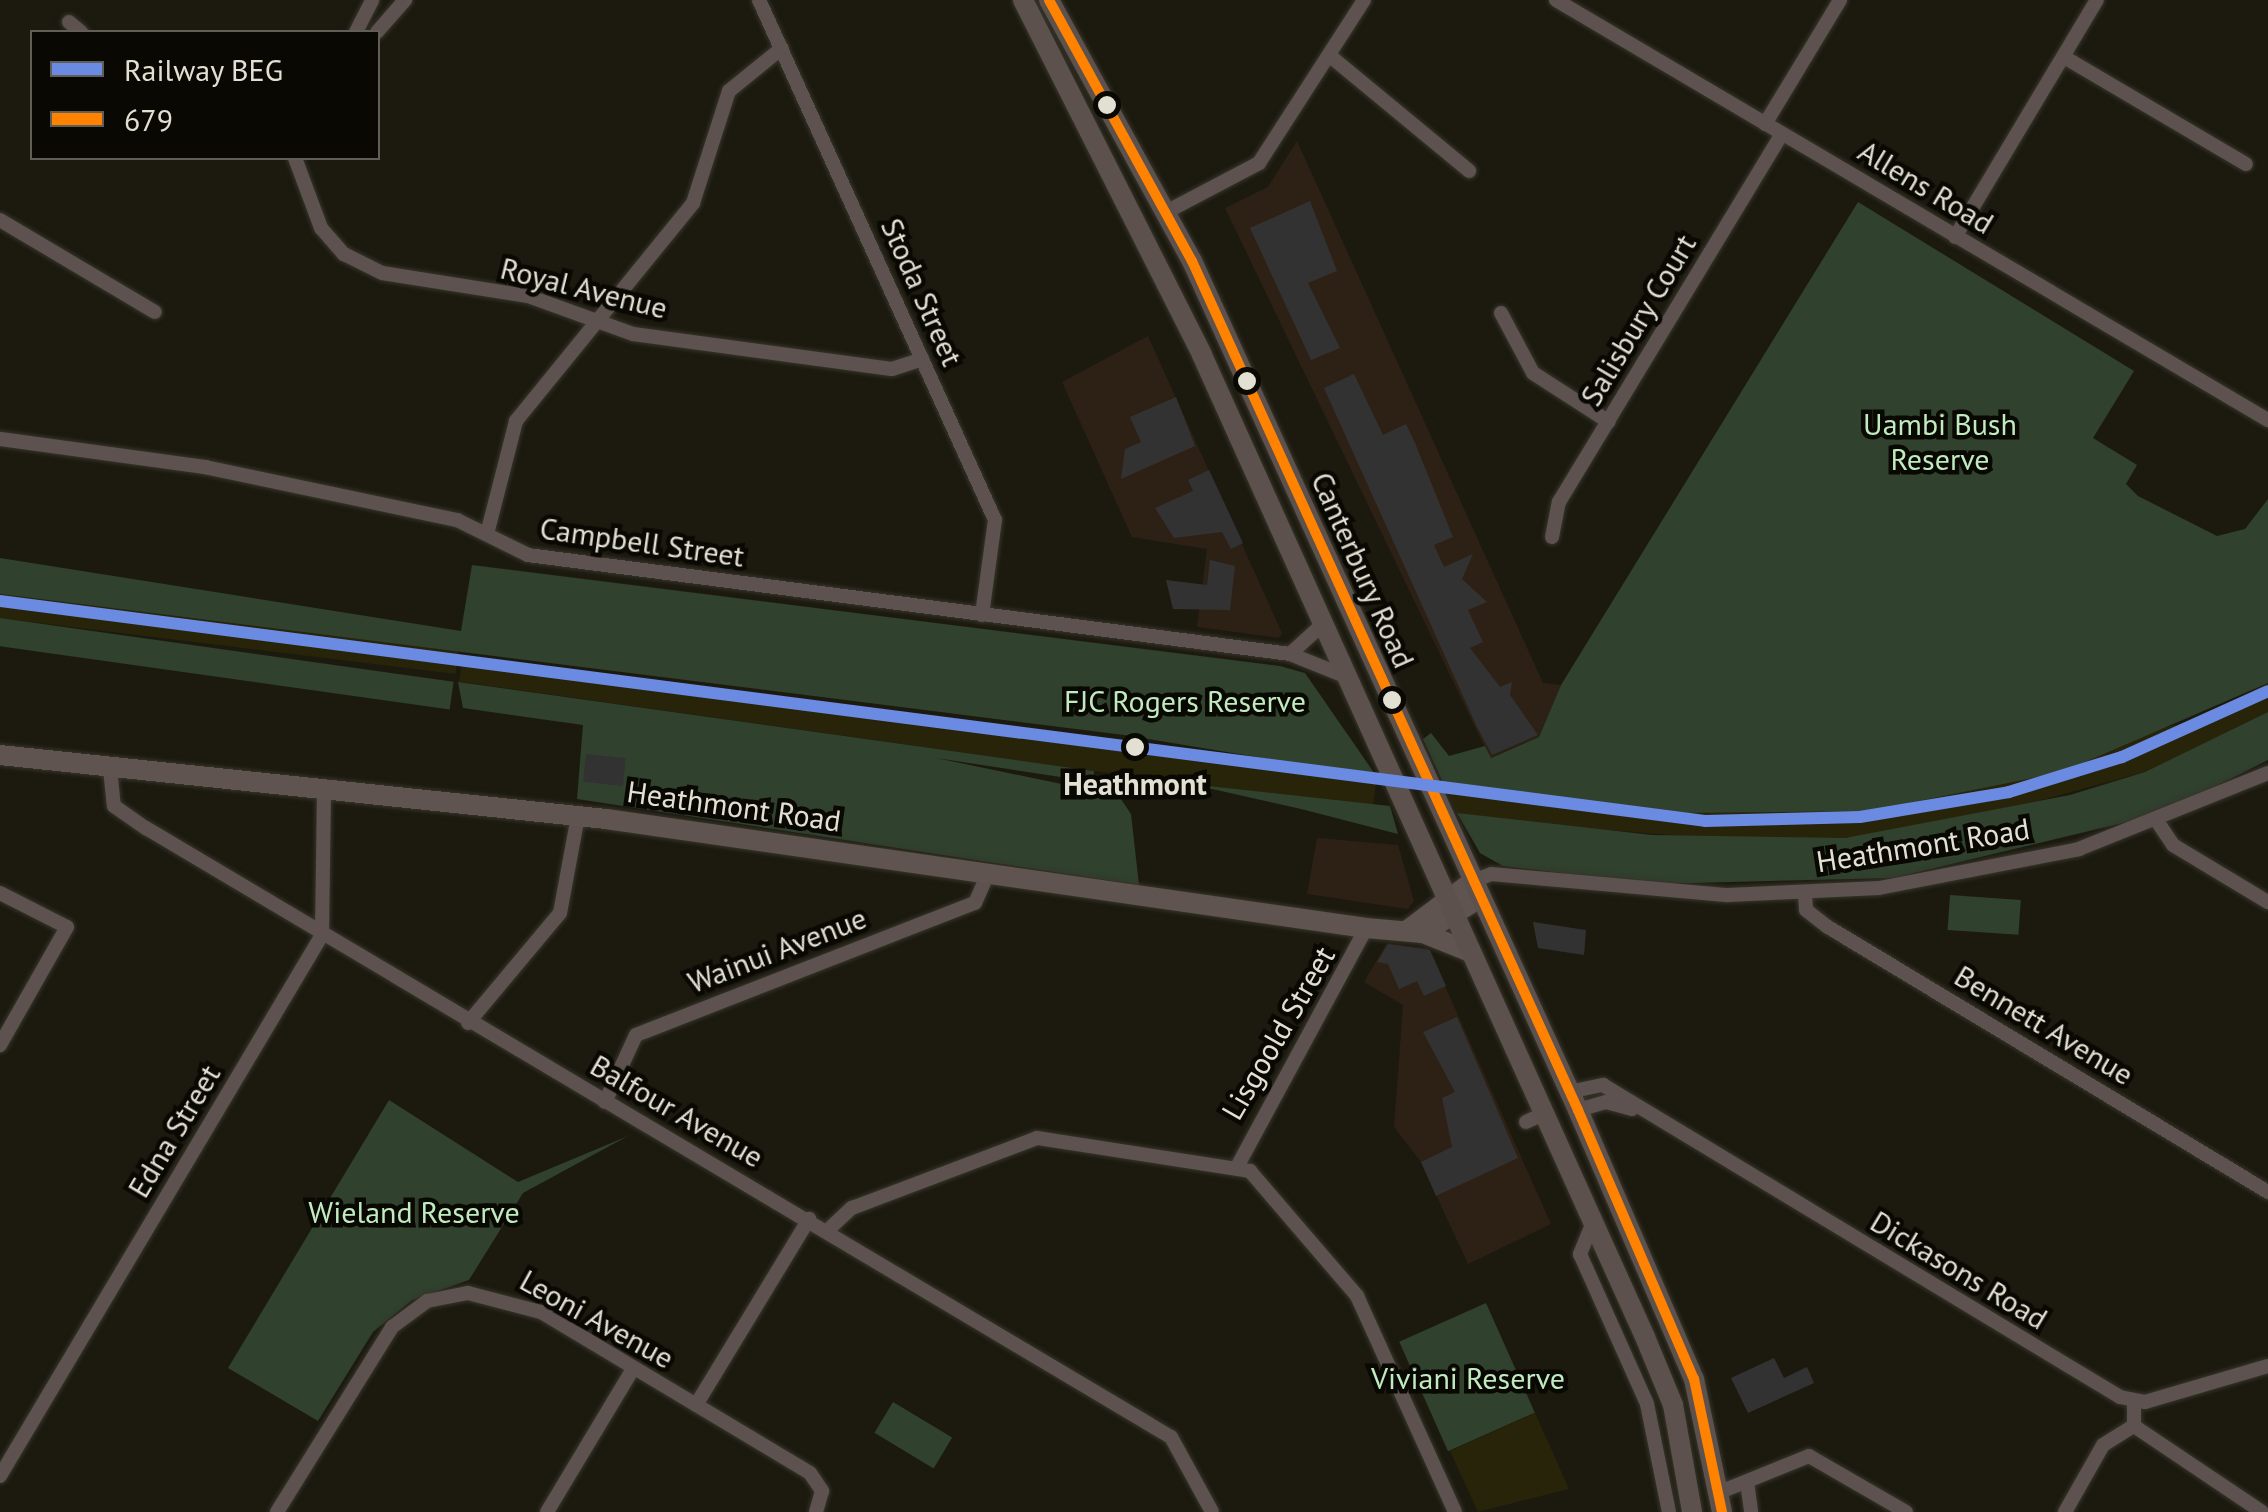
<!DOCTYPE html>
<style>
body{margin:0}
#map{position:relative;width:2268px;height:1512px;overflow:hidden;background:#1c1a0f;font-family:"PT Sans",sans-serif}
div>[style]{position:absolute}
.commercial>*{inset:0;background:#2d2015}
.built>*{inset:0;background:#28240a;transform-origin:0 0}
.green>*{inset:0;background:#30412e;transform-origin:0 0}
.building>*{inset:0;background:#333232;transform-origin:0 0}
.roads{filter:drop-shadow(0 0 2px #37352b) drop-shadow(0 0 2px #37352b)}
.street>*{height:14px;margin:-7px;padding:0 7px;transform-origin:7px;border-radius:7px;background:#5d5250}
.secondary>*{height:20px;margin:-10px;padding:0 10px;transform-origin:10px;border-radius:10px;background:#5f5450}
.primary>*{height:20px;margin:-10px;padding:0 10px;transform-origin:10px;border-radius:10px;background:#5d514d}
.bus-1>*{height:10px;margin:-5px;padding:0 5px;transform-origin:5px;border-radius:5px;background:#ff8200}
.rail-1>*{height:12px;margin:-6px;padding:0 6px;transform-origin:6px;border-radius:6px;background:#6b8ae1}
.dots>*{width:28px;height:28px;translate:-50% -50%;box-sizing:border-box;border:5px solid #090802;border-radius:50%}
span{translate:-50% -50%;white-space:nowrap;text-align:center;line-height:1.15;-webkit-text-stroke:9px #090802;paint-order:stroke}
.street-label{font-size:30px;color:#e2e0d3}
.park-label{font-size:30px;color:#c0eabf}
.stop-label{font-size:30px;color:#e2e0d3;font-weight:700}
.legend{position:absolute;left:30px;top:30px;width:350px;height:130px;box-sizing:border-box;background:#090802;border:2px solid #605e56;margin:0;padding:12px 18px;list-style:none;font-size:30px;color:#e2e0d3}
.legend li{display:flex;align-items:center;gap:20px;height:50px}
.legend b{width:50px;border:2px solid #605e56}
</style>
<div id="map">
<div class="commercial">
<i style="clip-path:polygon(1297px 141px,1543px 683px,1561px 685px,1539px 737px,1490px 758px,1225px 208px,1268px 187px)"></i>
<i style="clip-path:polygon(1148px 336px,1282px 633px,1279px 638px,1197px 627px,1207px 549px,1132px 537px,1062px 382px)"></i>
<i style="clip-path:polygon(1317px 838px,1398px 845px,1414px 901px,1408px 909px,1307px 894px)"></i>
<i style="clip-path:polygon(1387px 943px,1428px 948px,1551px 1224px,1468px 1264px,1421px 1162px,1394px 1127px,1403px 1005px,1364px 982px)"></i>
</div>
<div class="built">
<i style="left:0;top:594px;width:462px;height:24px;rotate:7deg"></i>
<i style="left:463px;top:655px;width:922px;height:27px;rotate:8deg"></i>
<i style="clip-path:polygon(2268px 683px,2268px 712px,2145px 772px,1975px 818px,1845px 838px,1749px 841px,1543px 825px,1457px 813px,1445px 787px,1677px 813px,2188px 723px)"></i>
<i style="clip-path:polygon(1535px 1413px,1569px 1489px,1478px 1512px,1450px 1451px)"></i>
</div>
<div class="green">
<i style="clip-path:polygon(1858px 202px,2134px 371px,2093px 438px,2137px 465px,2126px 484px,2138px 496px,2217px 536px,2245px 529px,2268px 499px,2268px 683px,2062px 772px,1869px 811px,1677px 813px,1445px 787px,1423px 739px,1431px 733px,1449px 756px,1485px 746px,1491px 758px,1539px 737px,1561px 685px)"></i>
<i style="clip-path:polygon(0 558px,461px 631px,472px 565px,1280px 666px,1305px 673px,1377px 777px,1124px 735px,0 594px)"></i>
<i style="left:0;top:618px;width:458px;height:28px;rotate:8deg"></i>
<i style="clip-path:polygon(458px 682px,1094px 771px,1093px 782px,936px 758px,1119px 796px,1131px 814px,1139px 885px,577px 799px,583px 725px,463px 708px)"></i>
<i style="clip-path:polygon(2268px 712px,2268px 760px,2160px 814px,1893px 878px,1652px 884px,1503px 866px,1480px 853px,1457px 813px,1652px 835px,1845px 838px,2070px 795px,2145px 772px)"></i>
<i style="clip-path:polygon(1190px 784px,1390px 806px,1398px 834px,1301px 809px)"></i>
<i style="left:1950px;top:895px;width:71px;height:35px;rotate:4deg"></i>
<i style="clip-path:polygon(389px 1100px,518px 1182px,628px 1136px,523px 1193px,469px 1280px,412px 1300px,373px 1332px,318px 1421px,228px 1368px)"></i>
<i style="left:1486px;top:1303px;width:120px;height:95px;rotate:66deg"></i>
<i style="left:893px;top:1402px;width:69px;height:36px;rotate:31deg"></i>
</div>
<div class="building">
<i style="clip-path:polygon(1310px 201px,1337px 271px,1308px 283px,1340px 348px,1311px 360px,1250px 228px)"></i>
<i style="clip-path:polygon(1354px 374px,1383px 435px,1406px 424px,1415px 443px,1453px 537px,1434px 545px,1444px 567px,1473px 554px,1462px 579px,1487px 602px,1468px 610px,1483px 642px,1470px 648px,1500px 687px,1512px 682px,1510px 695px,1538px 735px,1492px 755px,1477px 727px,1324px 388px)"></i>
<i style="clip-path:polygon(1176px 397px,1195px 446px,1121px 479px,1125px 449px,1141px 442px,1130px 417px)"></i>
<i style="clip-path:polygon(1209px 470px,1243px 543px,1231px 549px,1222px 532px,1174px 538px,1155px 508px,1193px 491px,1188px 480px)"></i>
<i style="clip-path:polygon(1210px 560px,1235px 566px,1230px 610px,1173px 609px,1166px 580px,1207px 585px)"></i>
<i style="left:586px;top:754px;width:40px;height:28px;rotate:6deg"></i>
<i style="clip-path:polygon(1533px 922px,1586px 930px,1584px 955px,1538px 948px)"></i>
<i style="clip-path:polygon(1388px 944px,1430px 950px,1446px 986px,1424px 996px,1417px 981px,1399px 989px,1388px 964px,1377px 962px)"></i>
<i style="clip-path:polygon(1457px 1017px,1518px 1158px,1436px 1196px,1421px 1162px,1452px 1147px,1442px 1098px,1455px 1092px,1423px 1032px)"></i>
<i style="clip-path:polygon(1774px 1358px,1784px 1378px,1807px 1367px,1814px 1383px,1748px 1413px,1731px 1378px)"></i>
</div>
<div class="roads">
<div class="street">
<i style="left:759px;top:0;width:571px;rotate:65.59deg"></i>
<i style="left:995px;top:520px;width:96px;rotate:97.8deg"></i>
<i style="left:1556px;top:0;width:827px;rotate:30.54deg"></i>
<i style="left:69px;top:22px;width:16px;rotate:40deg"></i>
<i style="left:356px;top:32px;width:36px;rotate:-63deg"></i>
<i style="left:377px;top:32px;width:43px;rotate:-48.8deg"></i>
<i style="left:1329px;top:55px;width:182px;rotate:39.6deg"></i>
<i style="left:2064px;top:57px;width:211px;rotate:30.5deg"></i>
<i style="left:1765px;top:124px;width:145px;rotate:-58.8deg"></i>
<i style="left:295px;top:158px;width:75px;rotate:69.6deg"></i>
<i style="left:321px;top:228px;width:35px;rotate:49deg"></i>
<i style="left:344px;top:254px;width:42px;rotate:26.6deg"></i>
<i style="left:382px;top:273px;width:148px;rotate:9deg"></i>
<i style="left:528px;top:296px;width:112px;rotate:19.9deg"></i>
<i style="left:633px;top:334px;width:261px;rotate:7.7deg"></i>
<i style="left:892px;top:369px;width:32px;rotate:-18deg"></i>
<i style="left:1168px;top:211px;width:103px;rotate:-27.8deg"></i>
<i style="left:1259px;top:163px;width:194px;rotate:-57.2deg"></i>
<i style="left:0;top:220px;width:180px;rotate:30.7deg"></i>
<i style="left:1955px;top:237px;width:276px;rotate:-59.1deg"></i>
<i style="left:1501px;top:313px;width:68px;rotate:61.9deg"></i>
<i style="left:1533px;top:373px;width:90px;rotate:32.8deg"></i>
<i style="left:0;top:439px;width:207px;rotate:7.8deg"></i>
<i style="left:205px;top:467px;width:258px;rotate:11.9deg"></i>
<i style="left:457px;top:520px;width:79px;rotate:26.2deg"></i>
<i style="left:528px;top:555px;width:768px;rotate:7.4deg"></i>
<i style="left:1290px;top:654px;width:59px;rotate:21.8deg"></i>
<i style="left:487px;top:534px;width:117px;rotate:-75.6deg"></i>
<i style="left:516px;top:421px;width:281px;rotate:-50.9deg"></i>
<i style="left:693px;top:203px;width:118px;rotate:-72.2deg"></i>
<i style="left:729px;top:91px;width:68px;rotate:-39.1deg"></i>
<i style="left:1552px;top:537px;width:36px;rotate:-79deg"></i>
<i style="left:1559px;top:502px;width:430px;rotate:-58.8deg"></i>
<i style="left:1290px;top:654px;width:45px;rotate:-42.3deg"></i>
<i style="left:110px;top:769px;width:37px;rotate:84deg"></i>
<i style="left:114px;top:806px;width:39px;rotate:35deg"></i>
<i style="left:146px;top:828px;width:1192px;rotate:30.72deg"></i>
<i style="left:1171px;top:1437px;width:85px;rotate:61.3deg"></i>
<i style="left:2157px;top:821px;width:29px;rotate:56deg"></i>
<i style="left:2173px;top:845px;width:111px;rotate:31deg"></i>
<i style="left:1473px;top:881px;width:19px;rotate:-21deg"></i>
<i style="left:1491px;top:874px;width:238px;rotate:5.1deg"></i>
<i style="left:1728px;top:895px;width:151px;rotate:-2.7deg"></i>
<i style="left:1879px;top:888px;width:204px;rotate:-11deg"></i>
<i style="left:2079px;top:849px;width:204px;rotate:-21.9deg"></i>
<i style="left:0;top:893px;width:75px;rotate:26.9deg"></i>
<i style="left:67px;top:927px;width:136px;rotate:119.6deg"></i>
<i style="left:1805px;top:895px;width:15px;rotate:86deg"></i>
<i style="left:1806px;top:910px;width:28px;rotate:38deg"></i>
<i style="left:1828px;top:927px;width:514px;rotate:31.06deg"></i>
<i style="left:468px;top:1023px;width:143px;rotate:-50.1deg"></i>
<i style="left:560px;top:913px;width:99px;rotate:-79.5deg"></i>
<i style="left:1569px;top:1092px;width:35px;rotate:-12deg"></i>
<i style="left:1603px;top:1085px;width:604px;rotate:31.11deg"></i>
<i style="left:2120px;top:1397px;width:25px;rotate:11deg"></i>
<i style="left:2145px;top:1402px;width:128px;rotate:-16.3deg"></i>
<i style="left:605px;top:1102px;width:74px;rotate:-65.2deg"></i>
<i style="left:636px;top:1035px;width:364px;rotate:-21.3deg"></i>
<i style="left:975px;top:903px;width:34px;rotate:-66deg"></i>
<i style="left:1578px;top:1110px;width:29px;rotate:-16deg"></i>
<i style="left:1606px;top:1102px;width:27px;rotate:15deg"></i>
<i style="left:1526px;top:1122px;width:19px;rotate:-25deg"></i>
<i style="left:1237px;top:1167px;width:272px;rotate:-61.6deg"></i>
<i style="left:1593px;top:1222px;width:35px;rotate:112deg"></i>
<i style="left:1580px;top:1254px;width:164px;rotate:65.9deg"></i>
<i style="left:1647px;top:1404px;width:110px;rotate:78.5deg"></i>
<i style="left:828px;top:1230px;width:33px;rotate:-43deg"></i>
<i style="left:852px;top:1208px;width:198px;rotate:-20.7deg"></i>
<i style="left:1037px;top:1138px;width:216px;rotate:8.8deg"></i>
<i style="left:1250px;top:1171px;width:165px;rotate:49.4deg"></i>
<i style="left:1357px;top:1296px;width:237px;rotate:65.6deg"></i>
<i style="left:696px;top:1405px;width:218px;rotate:-58.7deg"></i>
<i style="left:2134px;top:1426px;width:154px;rotate:33.9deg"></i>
<i style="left:0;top:1476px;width:630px;rotate:-59.24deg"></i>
<i style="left:322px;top:935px;width:141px;rotate:-89.2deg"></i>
<i style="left:1747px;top:1482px;width:30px;rotate:82deg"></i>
<i style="left:1720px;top:1492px;width:96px;rotate:-22deg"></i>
<i style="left:1809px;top:1456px;width:112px;rotate:30deg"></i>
<i style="left:277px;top:1512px;width:218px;rotate:-58.1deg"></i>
<i style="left:392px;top:1327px;width:44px;rotate:-36.6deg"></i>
<i style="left:427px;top:1301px;width:42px;rotate:-11deg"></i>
<i style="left:468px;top:1293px;width:75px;rotate:14.6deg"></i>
<i style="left:541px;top:1312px;width:313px;rotate:30.9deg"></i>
<i style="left:810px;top:1473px;width:22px;rotate:56deg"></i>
<i style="left:822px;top:1491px;width:22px;rotate:106deg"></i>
<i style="left:547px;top:1512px;width:167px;rotate:-59deg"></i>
<i style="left:2065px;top:1512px;width:77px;rotate:-60.4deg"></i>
<i style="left:2103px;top:1445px;width:36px;rotate:-32deg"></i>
<i style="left:2134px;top:1426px;width:24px;rotate:-90deg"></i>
</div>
<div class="secondary">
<i style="left:0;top:755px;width:609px;rotate:6.03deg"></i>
<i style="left:606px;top:819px;width:768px;rotate:8.16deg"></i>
<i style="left:1366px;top:928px;width:57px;rotate:5deg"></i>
<i style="left:1423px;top:933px;width:67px;rotate:-31.6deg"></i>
<i style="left:1409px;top:929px;width:80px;rotate:-36.9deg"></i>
<i style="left:1423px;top:933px;width:51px;rotate:22deg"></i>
</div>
<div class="primary">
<i style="left:1023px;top:0;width:398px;rotate:63.2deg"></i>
<i style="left:1202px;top:355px;width:1077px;rotate:65.72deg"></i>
<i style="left:1645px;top:1337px;width:74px;rotate:67.6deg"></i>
<i style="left:1673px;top:1405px;width:109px;rotate:79.9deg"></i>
<i style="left:1049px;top:0;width:298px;rotate:61.3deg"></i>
<i style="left:1192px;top:261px;width:933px;rotate:65.55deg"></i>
<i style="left:1578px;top:1110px;width:293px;rotate:66.7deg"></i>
<i style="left:1694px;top:1379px;width:136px;rotate:78.1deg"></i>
</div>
</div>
<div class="bus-1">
<i style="left:1049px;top:0;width:298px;rotate:61.3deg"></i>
<i style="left:1192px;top:261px;width:933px;rotate:65.55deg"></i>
<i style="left:1578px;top:1110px;width:293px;rotate:66.7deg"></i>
<i style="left:1694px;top:1379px;width:136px;rotate:78.1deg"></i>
</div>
<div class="rail-1">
<i style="left:0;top:601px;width:1719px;rotate:7.35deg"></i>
<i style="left:1705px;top:821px;width:155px;rotate:-1.5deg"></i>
<i style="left:1860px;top:817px;width:151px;rotate:-9.5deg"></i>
<i style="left:2009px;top:792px;width:118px;rotate:-17.2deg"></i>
<i style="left:2122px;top:757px;width:160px;rotate:-24.3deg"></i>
</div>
<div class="dots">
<i style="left:1107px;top:105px;background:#e2e0d3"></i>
<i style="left:1247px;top:381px;background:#e2e0d3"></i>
<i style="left:1392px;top:700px;background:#e2e0d3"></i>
<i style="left:1135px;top:747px;background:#e2e0d3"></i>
</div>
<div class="street-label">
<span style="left:1926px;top:187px;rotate:31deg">Allens Road</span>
<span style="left:584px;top:288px;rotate:14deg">Royal Avenue</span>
<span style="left:922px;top:292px;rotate:66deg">Stoda Street</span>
<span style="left:1638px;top:320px;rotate:-59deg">Salisbury Court</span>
<span style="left:642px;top:542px;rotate:8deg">Campbell Street</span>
<span style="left:1363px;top:570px;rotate:66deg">Canterbury Road</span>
<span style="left:734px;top:806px;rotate:8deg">Heathmont Road</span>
<span style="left:1923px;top:845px;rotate:-9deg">Heathmont Road</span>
<span style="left:777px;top:950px;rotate:-21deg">Wainui Avenue</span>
<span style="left:2044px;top:1025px;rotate:31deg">Bennett Avenue</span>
<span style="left:1278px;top:1033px;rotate:-60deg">Lisgoold Street</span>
<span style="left:677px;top:1111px;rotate:30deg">Balfour Avenue</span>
<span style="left:174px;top:1131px;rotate:-59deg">Edna Street</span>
<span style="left:1959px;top:1270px;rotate:31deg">Dickasons Road</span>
<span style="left:597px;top:1319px;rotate:29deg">Leoni Avenue</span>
</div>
<div class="park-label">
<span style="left:1940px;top:441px">Uambi Bush<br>Reserve</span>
<span style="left:1185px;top:701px">FJC Rogers Reserve</span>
<span style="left:414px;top:1212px">Wieland Reserve</span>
<span style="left:1468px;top:1378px">Viviani Reserve</span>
</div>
<div class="stop-label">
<span style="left:1135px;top:784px">Heathmont</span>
</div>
<ul class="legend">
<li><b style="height:12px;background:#6b8ae1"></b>Railway BEG</li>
<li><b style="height:12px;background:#ff8200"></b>679</li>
</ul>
</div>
